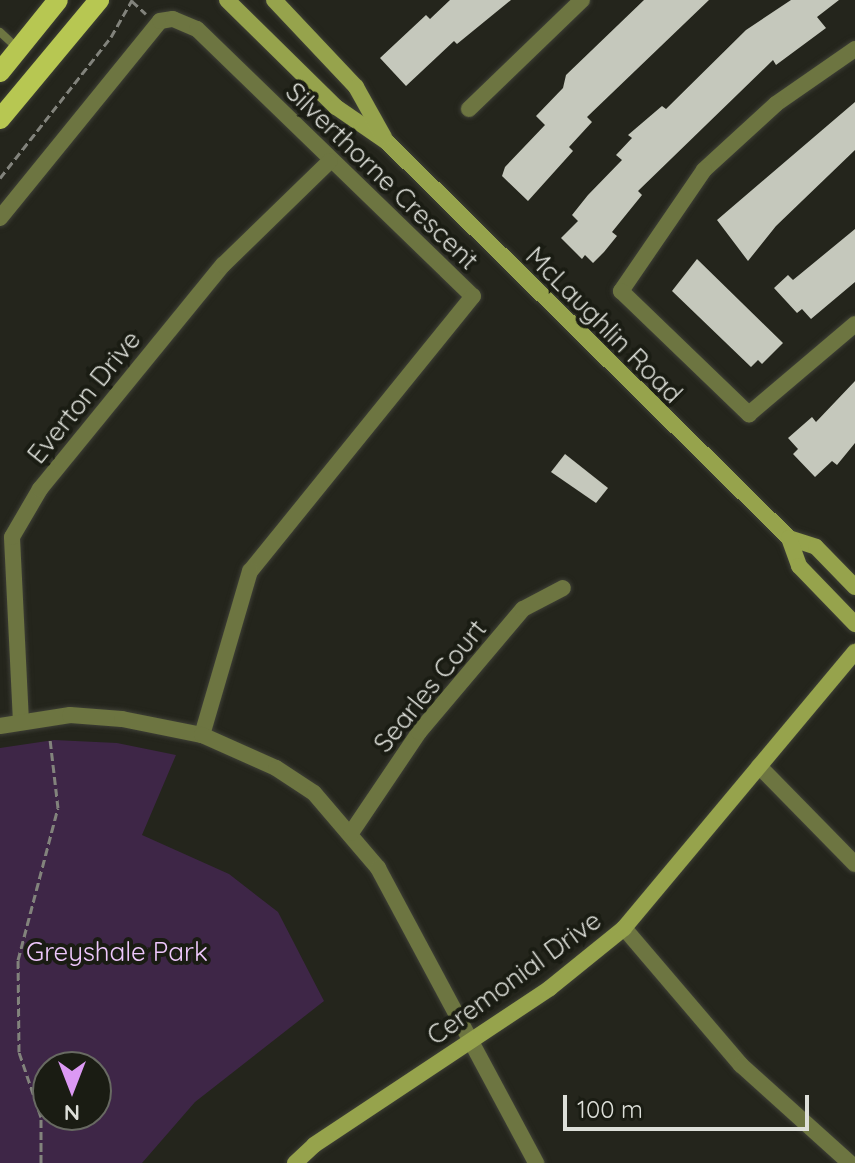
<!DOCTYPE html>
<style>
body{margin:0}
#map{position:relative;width:855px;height:1163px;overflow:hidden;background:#24251c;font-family:Quicksand,sans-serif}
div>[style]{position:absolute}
.green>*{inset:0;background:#3e2647}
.building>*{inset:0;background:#c5c8bc}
.path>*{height:3px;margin-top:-1.5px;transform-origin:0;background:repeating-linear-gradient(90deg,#82837c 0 8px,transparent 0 12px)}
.roads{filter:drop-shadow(0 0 2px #3e3f36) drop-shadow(0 0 2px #3e3f36)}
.lane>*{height:8px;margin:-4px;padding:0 4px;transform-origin:4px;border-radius:4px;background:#6d7541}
.street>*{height:16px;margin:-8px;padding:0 8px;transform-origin:8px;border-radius:8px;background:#6d7541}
.secondary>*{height:16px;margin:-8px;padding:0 8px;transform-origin:8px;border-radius:8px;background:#96a34c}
.primary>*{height:20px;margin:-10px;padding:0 10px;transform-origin:10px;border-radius:10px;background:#b7c752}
span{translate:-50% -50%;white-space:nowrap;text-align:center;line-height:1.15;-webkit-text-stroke:8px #1a1c13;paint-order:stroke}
.street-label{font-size:26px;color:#dddfd9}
.park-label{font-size:26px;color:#efc8fd}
.north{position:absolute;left:32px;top:1051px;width:80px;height:80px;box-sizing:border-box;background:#1a1c13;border:2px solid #686a62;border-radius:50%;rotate:180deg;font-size:22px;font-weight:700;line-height:32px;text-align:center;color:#dddfd9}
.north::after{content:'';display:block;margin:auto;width:28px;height:36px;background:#dc99f4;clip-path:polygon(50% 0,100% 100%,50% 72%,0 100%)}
.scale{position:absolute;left:563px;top:1095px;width:246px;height:36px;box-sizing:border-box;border:4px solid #dddfd9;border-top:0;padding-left:10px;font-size:24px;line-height:28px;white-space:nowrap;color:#dddfd9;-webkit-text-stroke:6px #1a1c13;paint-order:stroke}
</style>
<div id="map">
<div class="green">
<i style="clip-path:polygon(evenodd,54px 740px,117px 743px,176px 755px,142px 835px,229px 874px,278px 912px,324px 1001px,195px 1102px,142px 1163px,0 1163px,0 748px,54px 740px,96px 1067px,96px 1115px,48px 1115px,48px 1067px,96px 1067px)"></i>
</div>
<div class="building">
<i style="clip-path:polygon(450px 0,511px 0,457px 44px,454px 41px,406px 86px,380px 58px,426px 15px,430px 19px)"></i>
<i style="clip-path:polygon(644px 0,709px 0,587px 117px,592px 122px,569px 147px,573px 151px,528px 201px,502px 176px,505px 167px,545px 125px,536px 116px,563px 88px,566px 75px)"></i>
<i style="clip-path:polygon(791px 0,839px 0,817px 17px,826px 28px,776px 65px,773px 60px,638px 191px,642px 195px,612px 232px,617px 236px,604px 252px,593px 263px,585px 255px,582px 259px,561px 238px,578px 221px,572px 215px,588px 195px,622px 160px,616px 155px,632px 138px,628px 135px,662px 106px,666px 109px,746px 30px)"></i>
<i style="clip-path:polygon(855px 102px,855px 150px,776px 226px,748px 261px,717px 220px)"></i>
<i style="clip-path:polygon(855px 229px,855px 282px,811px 319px,802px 309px,797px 313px,774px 288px,788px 275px,793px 280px)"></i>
<i style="clip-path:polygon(697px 259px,783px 343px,762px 364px,758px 360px,751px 367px,672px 291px)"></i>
<i style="clip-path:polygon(855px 381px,855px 443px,837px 465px,832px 461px,815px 477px,793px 454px,798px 449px,788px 438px,812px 417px,816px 422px)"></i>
<i style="clip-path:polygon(565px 454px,608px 488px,596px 503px,551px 472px)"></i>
</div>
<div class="path">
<i style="left:132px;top:1px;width:19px;rotate:43deg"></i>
<i style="left:0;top:178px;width:179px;rotate:-51.8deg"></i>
<i style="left:111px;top:37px;width:43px;rotate:-60.4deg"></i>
<i style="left:461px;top:262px;width:17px;rotate:-45deg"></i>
<i style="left:41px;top:1163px;width:46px;rotate:-90deg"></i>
<i style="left:41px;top:1117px;width:69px;rotate:-108.7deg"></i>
<i style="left:19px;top:1052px;width:92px;rotate:-90.6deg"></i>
<i style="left:18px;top:960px;width:157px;rotate:-75.3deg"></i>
<i style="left:58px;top:808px;width:69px;rotate:-96.6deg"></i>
</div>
<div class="roads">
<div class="lane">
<i style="left:0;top:32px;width:23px;rotate:43deg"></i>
</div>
<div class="street">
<i style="left:855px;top:49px;width:96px;rotate:145.2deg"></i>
<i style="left:776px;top:104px;width:98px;rotate:137.5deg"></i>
<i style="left:704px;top:170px;width:147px;rotate:124.4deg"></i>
<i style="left:621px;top:291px;width:178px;rotate:43.9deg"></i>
<i style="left:749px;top:414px;width:139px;rotate:-40.3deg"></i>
<i style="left:469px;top:109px;width:157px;rotate:-44deg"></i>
<i style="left:0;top:218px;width:254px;rotate:-50.9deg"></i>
<i style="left:160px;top:21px;width:13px;rotate:-9deg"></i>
<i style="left:173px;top:19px;width:26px;rotate:23deg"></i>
<i style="left:197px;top:29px;width:384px;rotate:44.1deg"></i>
<i style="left:473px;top:296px;width:354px;rotate:129deg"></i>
<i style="left:250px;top:571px;width:171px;rotate:106.3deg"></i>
<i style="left:21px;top:722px;width:185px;rotate:-92.8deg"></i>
<i style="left:12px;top:537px;width:56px;rotate:-59.7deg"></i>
<i style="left:40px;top:489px;width:289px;rotate:-50.8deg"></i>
<i style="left:223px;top:265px;width:149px;rotate:-44.2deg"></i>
<i style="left:0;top:726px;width:71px;rotate:-8.9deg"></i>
<i style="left:70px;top:715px;width:52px;rotate:4.4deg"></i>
<i style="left:122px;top:719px;width:82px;rotate:11.3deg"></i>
<i style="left:202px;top:735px;width:81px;rotate:24deg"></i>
<i style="left:276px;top:768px;width:45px;rotate:33.3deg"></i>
<i style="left:314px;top:793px;width:99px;rotate:49.5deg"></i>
<i style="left:378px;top:868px;width:335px;rotate:61.8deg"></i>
<i style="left:759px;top:766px;width:137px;rotate:45.6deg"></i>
<i style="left:351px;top:833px;width:122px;rotate:-56deg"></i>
<i style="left:419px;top:732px;width:161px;rotate:-49.8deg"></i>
<i style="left:523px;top:609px;width:45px;rotate:-27.7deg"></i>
<i style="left:624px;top:928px;width:180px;rotate:49.5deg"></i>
<i style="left:741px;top:1065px;width:147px;rotate:42deg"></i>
</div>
<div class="secondary">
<i style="left:227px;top:0;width:153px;rotate:44.5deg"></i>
<i style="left:336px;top:107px;width:62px;rotate:34.5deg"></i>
<i style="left:387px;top:142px;width:564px;rotate:44.57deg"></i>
<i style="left:789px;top:538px;width:28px;rotate:18deg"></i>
<i style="left:816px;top:547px;width:56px;rotate:45.7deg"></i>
<i style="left:274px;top:0;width:120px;rotate:46.7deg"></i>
<i style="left:356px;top:87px;width:57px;rotate:60.8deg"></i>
<i style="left:789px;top:538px;width:30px;rotate:70deg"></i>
<i style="left:799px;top:566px;width:81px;rotate:46deg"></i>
<i style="left:295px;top:1163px;width:26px;rotate:-43deg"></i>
<i style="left:314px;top:1145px;width:283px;rotate:-33.6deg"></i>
<i style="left:550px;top:988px;width:95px;rotate:-39deg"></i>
<i style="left:624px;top:928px;width:360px;rotate:-50.1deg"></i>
</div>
<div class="primary">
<i style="left:0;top:72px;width:92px;rotate:-51.1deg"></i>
<i style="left:0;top:119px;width:155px;rotate:-50.2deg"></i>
</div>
</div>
<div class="street-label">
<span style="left:382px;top:176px;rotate:44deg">Silverthorne Crescent</span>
<span style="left:604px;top:325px;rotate:45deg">McLaughlin Road</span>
<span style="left:84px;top:397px;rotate:-51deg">Everton Drive</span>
<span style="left:430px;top:686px;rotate:-51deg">Searles Court</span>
<span style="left:514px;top:978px;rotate:-36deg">Ceremonial Drive</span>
</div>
<div class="park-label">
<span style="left:117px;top:952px">Greyshale Park</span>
</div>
<div class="north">N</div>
<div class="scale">100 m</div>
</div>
